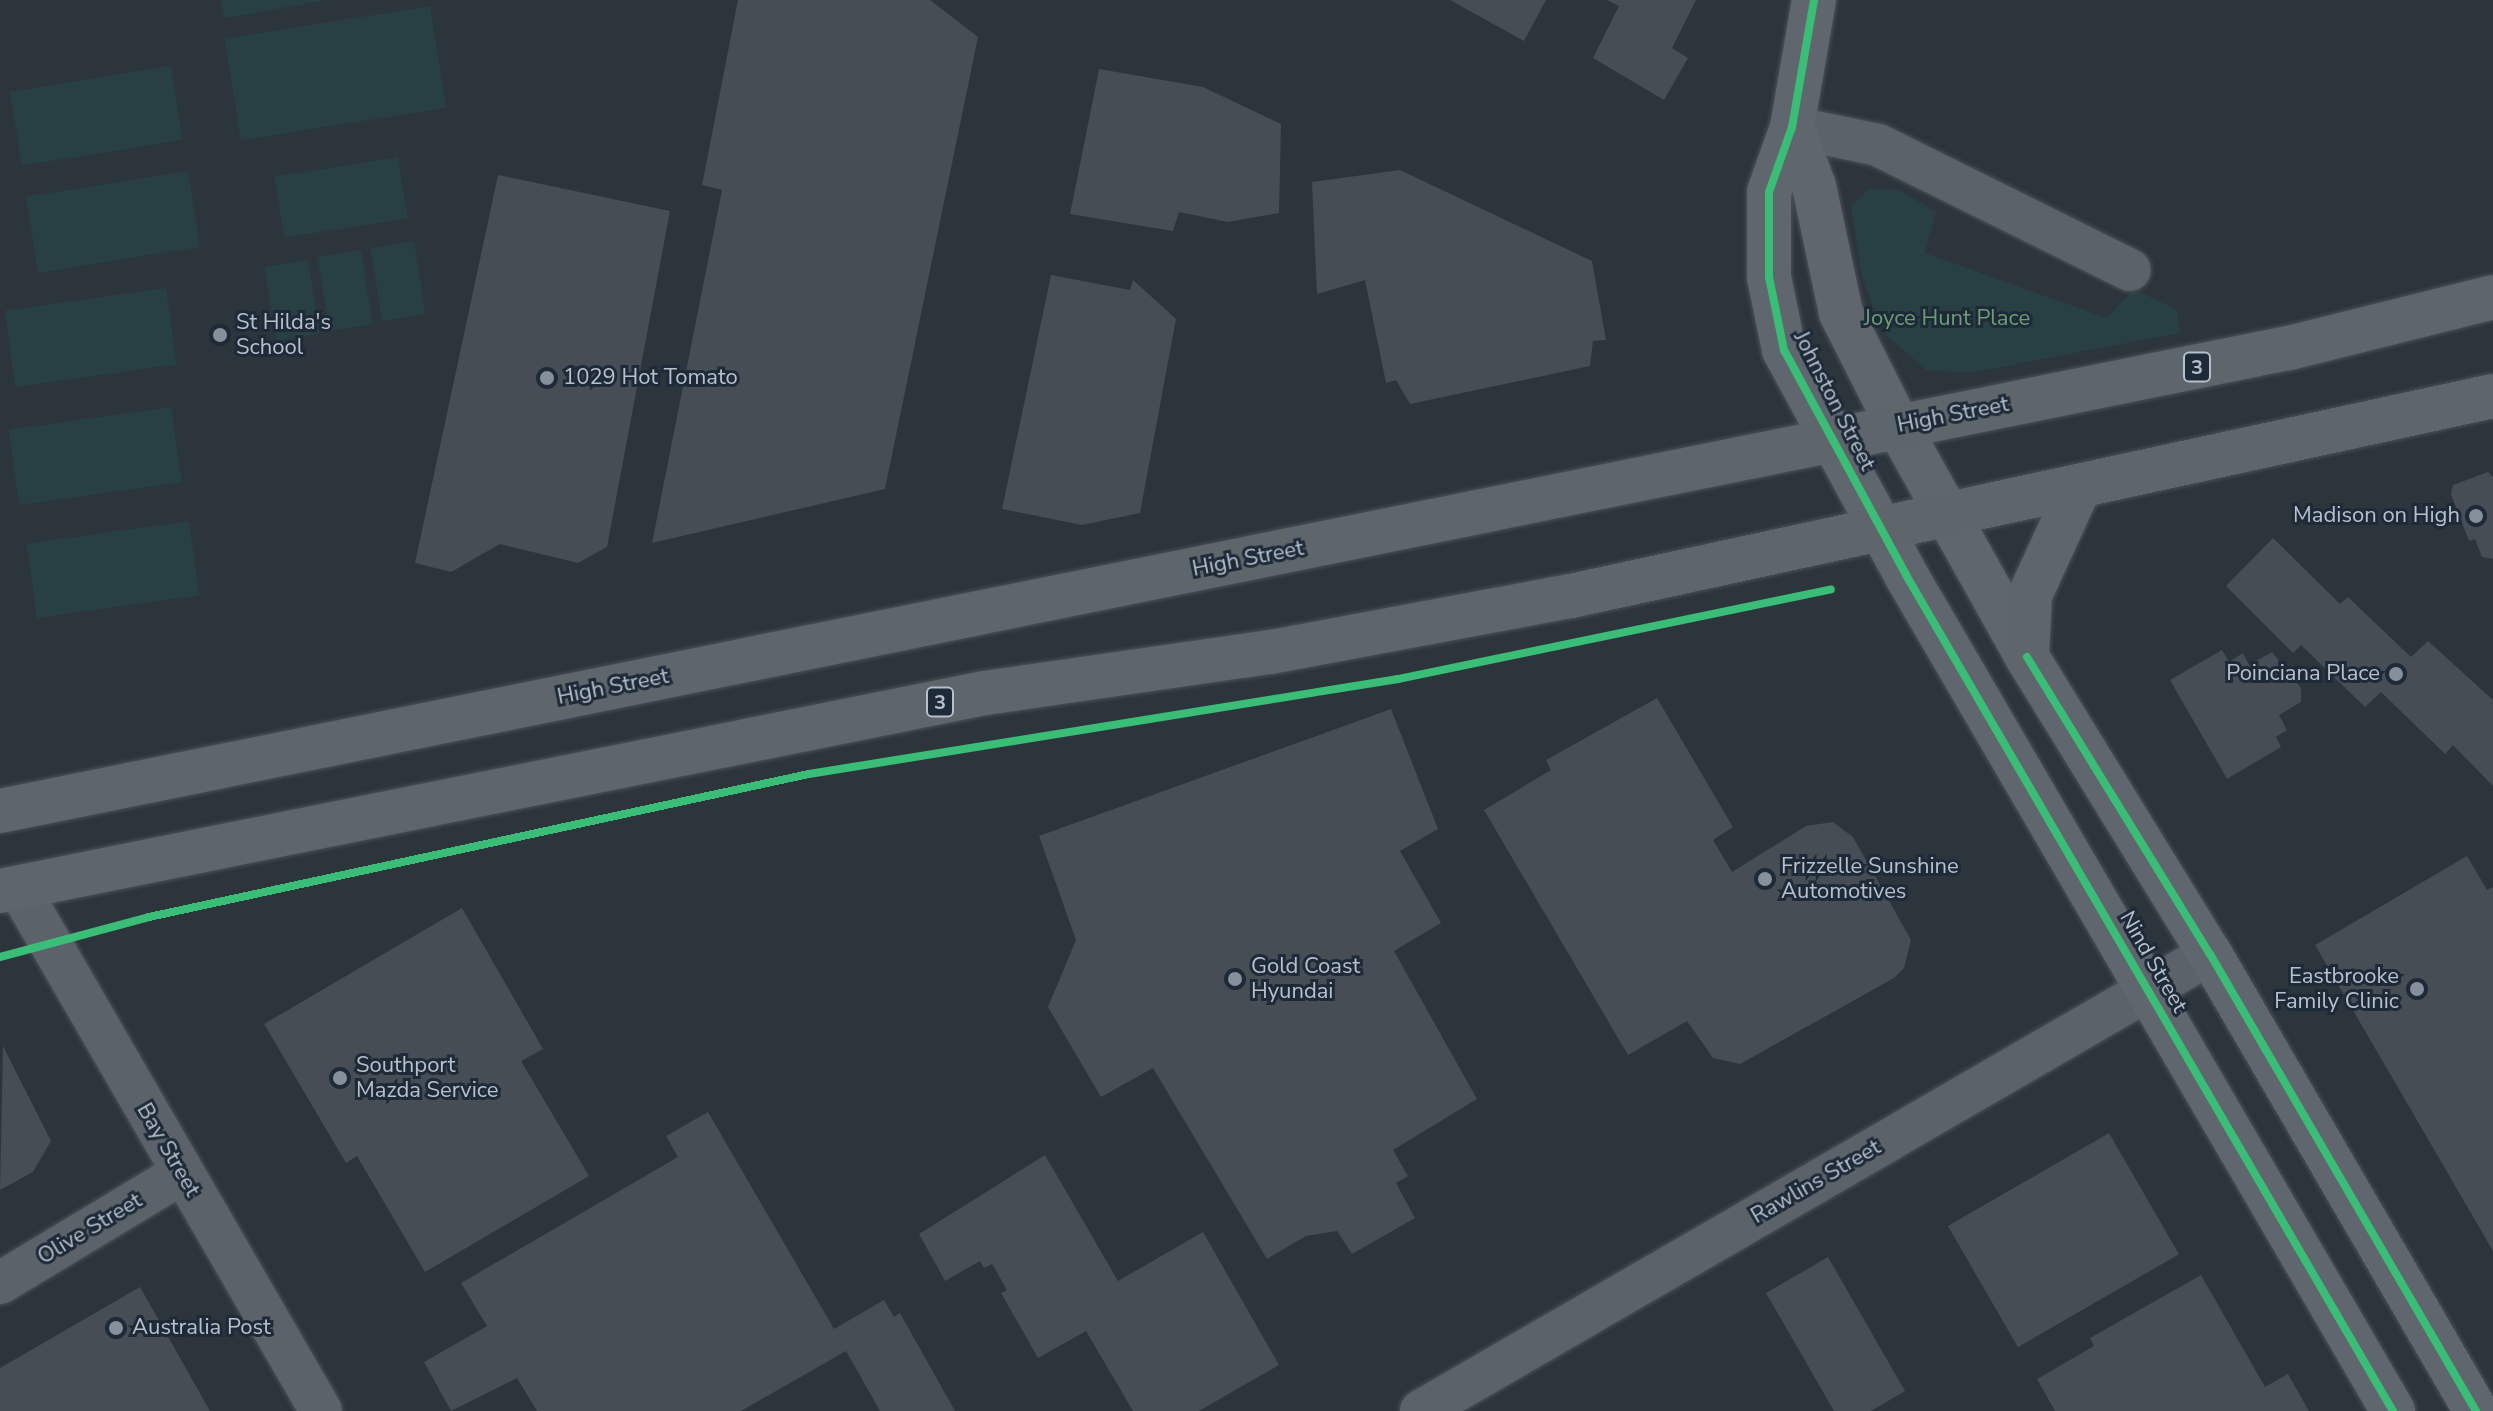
<!DOCTYPE html>
<style>
body{margin:0}
#map{position:relative;width:2493px;height:1411px;overflow:hidden;background:#2c343c;font-family:"Nunito Sans",sans-serif}
div>[style]{position:absolute}
.green>*{inset:0;background:#284043;transform-origin:0 0}
.building>*{inset:0;background:#464d54;transform-origin:0 0}
.roads{filter:drop-shadow(0 0 2px #4a5056) drop-shadow(0 0 2px #4a5056)}
.street>*{height:42px;margin:-21px;padding:0 21px;transform-origin:21px;border-radius:21px;background:#5c6269}
.secondary>*{height:44px;margin:-22px;padding:0 22px;transform-origin:22px;border-radius:22px;background:#60666e}
.primary>*{height:44px;margin:-22px;padding:0 22px;transform-origin:22px;border-radius:22px;background:#5e656b}
.cycleway>*{height:8px;margin:-4px;padding:0 4px;transform-origin:4px;border-radius:4px;background:#3abd76}
.dots>*{width:22px;height:22px;translate:-50% -50%;box-sizing:border-box;border:4px solid #1e2a38;border-radius:50%}
span{translate:-50% -50%;white-space:nowrap;text-align:center;line-height:1.15;-webkit-text-stroke:6px #1e2a38;paint-order:stroke}
.shield-label span{padding:2px 6px;background:#1e2a38;border:2px solid;border-radius:6px;-webkit-text-stroke-width:0}
.shield-label{font-size:20px;color:#b6c0cc;font-weight:700}
.park-label{font-size:22px;color:#6c9e75}
.poi-label{font-size:22px;color:#b6c0cc}
.left{translate:0 -50%;text-align:left}
.right{translate:-100% -50%;text-align:right}
.street-label{font-size:22px;color:#b6c0cc}
</style>
<div id="map">
<div class="green">
<i style="clip-path:polygon(221px 0,328px 0,224px 18px)"></i>
<i style="left:430px;top:6px;width:103px;height:208px;rotate:81deg"></i>
<i style="left:171px;top:66px;width:75px;height:163px;rotate:81deg"></i>
<i style="left:398px;top:157px;width:62px;height:125px;rotate:81deg"></i>
<i style="left:188px;top:171px;width:77px;height:164px;rotate:81deg"></i>
<i style="clip-path:polygon(1869px 189px,1899px 190px,1936px 212px,1925px 253px,2107px 318px,2134px 289px,2177px 310px,2180px 333px,1969px 373px,1926px 370px,1885px 334px,1862px 279px,1851px 207px)"></i>
<i style="left:414px;top:241px;width:74px;height:44px;rotate:81deg"></i>
<i style="left:361px;top:250px;width:75px;height:44px;rotate:81deg"></i>
<i style="left:308px;top:260px;width:75px;height:44px;rotate:81deg"></i>
<i style="left:166px;top:288px;width:77px;height:163px;rotate:82deg"></i>
<i style="left:171px;top:407px;width:76px;height:164px;rotate:82deg"></i>
<i style="left:189px;top:521px;width:75px;height:164px;rotate:82deg"></i>
</div>
<div class="building">
<i style="clip-path:polygon(738px 0,930px 0,978px 37px,885px 489px,652px 543px,722px 190px,702px 185px)"></i>
<i style="clip-path:polygon(1450px 0,1546px 0,1524px 41px)"></i>
<i style="clip-path:polygon(1607px 0,1696px 0,1672px 48px,1688px 58px,1664px 100px,1593px 58px,1619px 6px)"></i>
<i style="clip-path:polygon(1099px 69px,1203px 87px,1281px 124px,1279px 213px,1228px 222px,1179px 212px,1173px 231px,1070px 214px)"></i>
<i style="clip-path:polygon(1400px 170px,1592px 261px,1606px 340px,1593px 341px,1590px 366px,1410px 404px,1396px 380px,1386px 383px,1365px 280px,1317px 294px,1312px 182px)"></i>
<i style="clip-path:polygon(498px 175px,670px 211px,607px 547px,578px 563px,500px 544px,451px 572px,415px 563px)"></i>
<i style="clip-path:polygon(1051px 275px,1130px 290px,1133px 280px,1176px 319px,1140px 513px,1082px 525px,1002px 509px)"></i>
<i style="clip-path:polygon(2488px 472px,2493px 477px,2493px 559px,2482px 557px,2475px 539px,2469px 541px,2451px 494px,2453px 485px)"></i>
<i style="clip-path:polygon(2273px 538px,2340px 604px,2348px 597px,2411px 657px,2428px 641px,2493px 700px,2493px 786px,2453px 745px,2445px 754px,2381px 692px,2365px 707px,2301px 645px,2293px 653px,2226px 586px)"></i>
<i style="clip-path:polygon(2222px 650px,2229px 662px,2243px 653px,2249px 665px,2272px 652px,2301px 688px,2301px 702px,2279px 715px,2287px 730px,2276px 737px,2281px 747px,2227px 779px,2170px 680px)"></i>
<i style="clip-path:polygon(1657px 698px,1733px 827px,1713px 840px,1732px 872px,1806px 826px,1833px 822px,1853px 837px,1911px 940px,1904px 968px,1894px 978px,1740px 1064px,1713px 1058px,1687px 1021px,1628px 1055px,1484px 810px,1551px 770px,1546px 760px)"></i>
<i style="clip-path:polygon(1391px 709px,1438px 829px,1400px 851px,1441px 923px,1394px 951px,1477px 1099px,1393px 1150px,1408px 1176px,1396px 1183px,1415px 1218px,1352px 1254px,1337px 1231px,1306px 1236px,1267px 1259px,1153px 1068px,1101px 1097px,1048px 1007px,1076px 940px,1039px 836px)"></i>
<i style="clip-path:polygon(2467px 856px,2487px 890px,2493px 887px,2493px 1251px,2315px 945px)"></i>
<i style="clip-path:polygon(462px 908px,543px 1049px,521px 1061px,589px 1176px,425px 1272px,357px 1156px,346px 1163px,264px 1024px)"></i>
<i style="clip-path:polygon(3px 1046px,51px 1141px,33px 1172px,0 1190px)"></i>
<i style="clip-path:polygon(708px 1112px,834px 1329px,884px 1300px,894px 1317px,900px 1313px,955px 1411px,880px 1411px,846px 1351px,741px 1411px,537px 1411px,517px 1378px,451px 1411px,424px 1362px,487px 1326px,461px 1283px,678px 1157px,666px 1136px)"></i>
<i style="left:2109px;top:1133px;width:140px;height:186px;rotate:60deg"></i>
<i style="clip-path:polygon(1045px 1155px,1118px 1281px,1203px 1232px,1279px 1365px,1199px 1411px,1133px 1411px,1086px 1331px,1038px 1358px,1001px 1293px,1007px 1290px,992px 1264px,984px 1268px,980px 1261px,945px 1281px,919px 1234px)"></i>
<i style="clip-path:polygon(1828px 1257px,1905px 1391px,1871px 1411px,1834px 1411px,1766px 1293px)"></i>
<i style="clip-path:polygon(2201px 1275px,2265px 1387px,2288px 1374px,2309px 1411px,2055px 1411px,2037px 1379px,2094px 1346px,2090px 1338px)"></i>
<i style="clip-path:polygon(140px 1287px,210px 1411px,0 1411px,0 1368px)"></i>
</div>
<div class="roads">
<div class="street">
<i style="left:1792px;top:127px;width:88px;rotate:11.8deg"></i>
<i style="left:1878px;top:145px;width:281px;rotate:26.4deg"></i>
<i style="left:18px;top:887px;width:605px;rotate:59.96deg"></i>
<i style="left:0;top:1283px;width:211px;rotate:-31.1deg"></i>
<i style="left:1421px;top:1411px;width:912px;rotate:-30.08deg"></i>
</div>
<div class="secondary">
<i style="left:1814px;top:0;width:129px;rotate:99.8deg"></i>
<i style="left:1792px;top:127px;width:69px;rotate:109.5deg"></i>
<i style="left:1769px;top:192px;width:85px;rotate:90deg"></i>
<i style="left:1769px;top:277px;width:75px;rotate:78.4deg"></i>
<i style="left:1784px;top:350px;width:256px;rotate:61.5deg"></i>
<i style="left:1906px;top:575px;width:968px;rotate:59.78deg"></i>
<i style="left:1792px;top:127px;width:63px;rotate:69.6deg"></i>
<i style="left:1814px;top:186px;width:130px;rotate:78deg"></i>
<i style="left:1841px;top:313px;width:127px;rotate:63.2deg"></i>
<i style="left:1898px;top:426px;width:265px;rotate:60.8deg"></i>
<i style="left:2027px;top:657px;width:349px;rotate:58.4deg"></i>
<i style="left:2210px;top:954px;width:529px;rotate:59.8deg"></i>
</div>
<div class="primary">
<i style="left:2027px;top:657px;width:62px;rotate:-87.2deg"></i>
<i style="left:2030px;top:595px;width:115px;rotate:-65.4deg"></i>
<i style="left:0;top:811px;width:2335px;rotate:-11.44deg"></i>
<i style="left:2289px;top:348px;width:210px;rotate:-14deg"></i>
<i style="left:0;top:891px;width:1005px;rotate:-11.37deg"></i>
<i style="left:985px;top:693px;width:289px;rotate:-8.2deg"></i>
<i style="left:1271px;top:652px;width:305px;rotate:-10.6deg"></i>
<i style="left:1571px;top:596px;width:943px;rotate:-12.24deg"></i>
</div>
</div>
<div class="cycleway">
<i style="left:1814px;top:0;width:129px;rotate:99.8deg"></i>
<i style="left:1792px;top:127px;width:69px;rotate:109.5deg"></i>
<i style="left:1769px;top:192px;width:85px;rotate:90deg"></i>
<i style="left:1769px;top:277px;width:75px;rotate:78.4deg"></i>
<i style="left:1784px;top:350px;width:256px;rotate:61.5deg"></i>
<i style="left:1906px;top:575px;width:968px;rotate:59.78deg"></i>
<i style="left:2027px;top:657px;width:349px;rotate:58.4deg"></i>
<i style="left:2210px;top:954px;width:529px;rotate:59.8deg"></i>
<i style="left:0;top:957px;width:154px;rotate:-15deg"></i>
<i style="left:149px;top:917px;width:675px;rotate:-12.23deg"></i>
<i style="left:809px;top:774px;width:597px;rotate:-9.16deg"></i>
<i style="left:1398px;top:679px;width:442px;rotate:-11.7deg"></i>
</div>
<div class="dots">
<i style="left:220px;top:335px;background:#868f9a"></i>
<i style="left:547px;top:378px;background:#868f9a"></i>
<i style="left:2476px;top:516px;background:#868f9a"></i>
<i style="left:2396px;top:674px;background:#868f9a"></i>
<i style="left:1765px;top:879px;background:#868f9a"></i>
<i style="left:1235px;top:979px;background:#868f9a"></i>
<i style="left:2417px;top:989px;background:#868f9a"></i>
<i style="left:340px;top:1078px;background:#868f9a"></i>
<i style="left:116px;top:1328px;background:#868f9a"></i>
</div>
<div class="shield-label">
<span style="left:2197px;top:367px">3</span>
<span style="left:940px;top:702px">3</span>
</div>
<div class="park-label">
<span style="left:1947px;top:319px">Joyce Hunt Place</span>
</div>
<div class="poi-label">
<span class="left" style="left:236px;top:335px">St Hilda's<br>School</span>
<span class="left" style="left:563px;top:378px">1029 Hot Tomato</span>
<span class="right" style="left:2460px;top:516px">Madison on High</span>
<span class="right" style="left:2380px;top:674px">Poinciana Place</span>
<span class="left" style="left:1781px;top:879px">Frizzelle Sunshine<br>Automotives</span>
<span class="left" style="left:1251px;top:979px">Gold Coast<br>Hyundai</span>
<span class="right" style="left:2399px;top:989px">Eastbrooke<br>Family Clinic</span>
<span class="left" style="left:356px;top:1078px">Southport<br>Mazda Service</span>
<span class="left" style="left:132px;top:1328px">Australia Post</span>
</div>
<div class="street-label">
<span style="left:1834px;top:401px;rotate:63deg">Johnston Street</span>
<span style="left:1953px;top:415px;rotate:-11deg">High Street</span>
<span style="left:1248px;top:559px;rotate:-11deg">High Street</span>
<span style="left:613px;top:687px;rotate:-11deg">High Street</span>
<span style="left:2153px;top:962px;rotate:60deg">Nind Street</span>
<span style="left:168px;top:1150px;rotate:60deg">Bay Street</span>
<span style="left:1816px;top:1182px;rotate:-30deg">Rawlins Street</span>
<span style="left:90px;top:1229px;rotate:-31deg">Olive Street</span>
</div>
</div>
